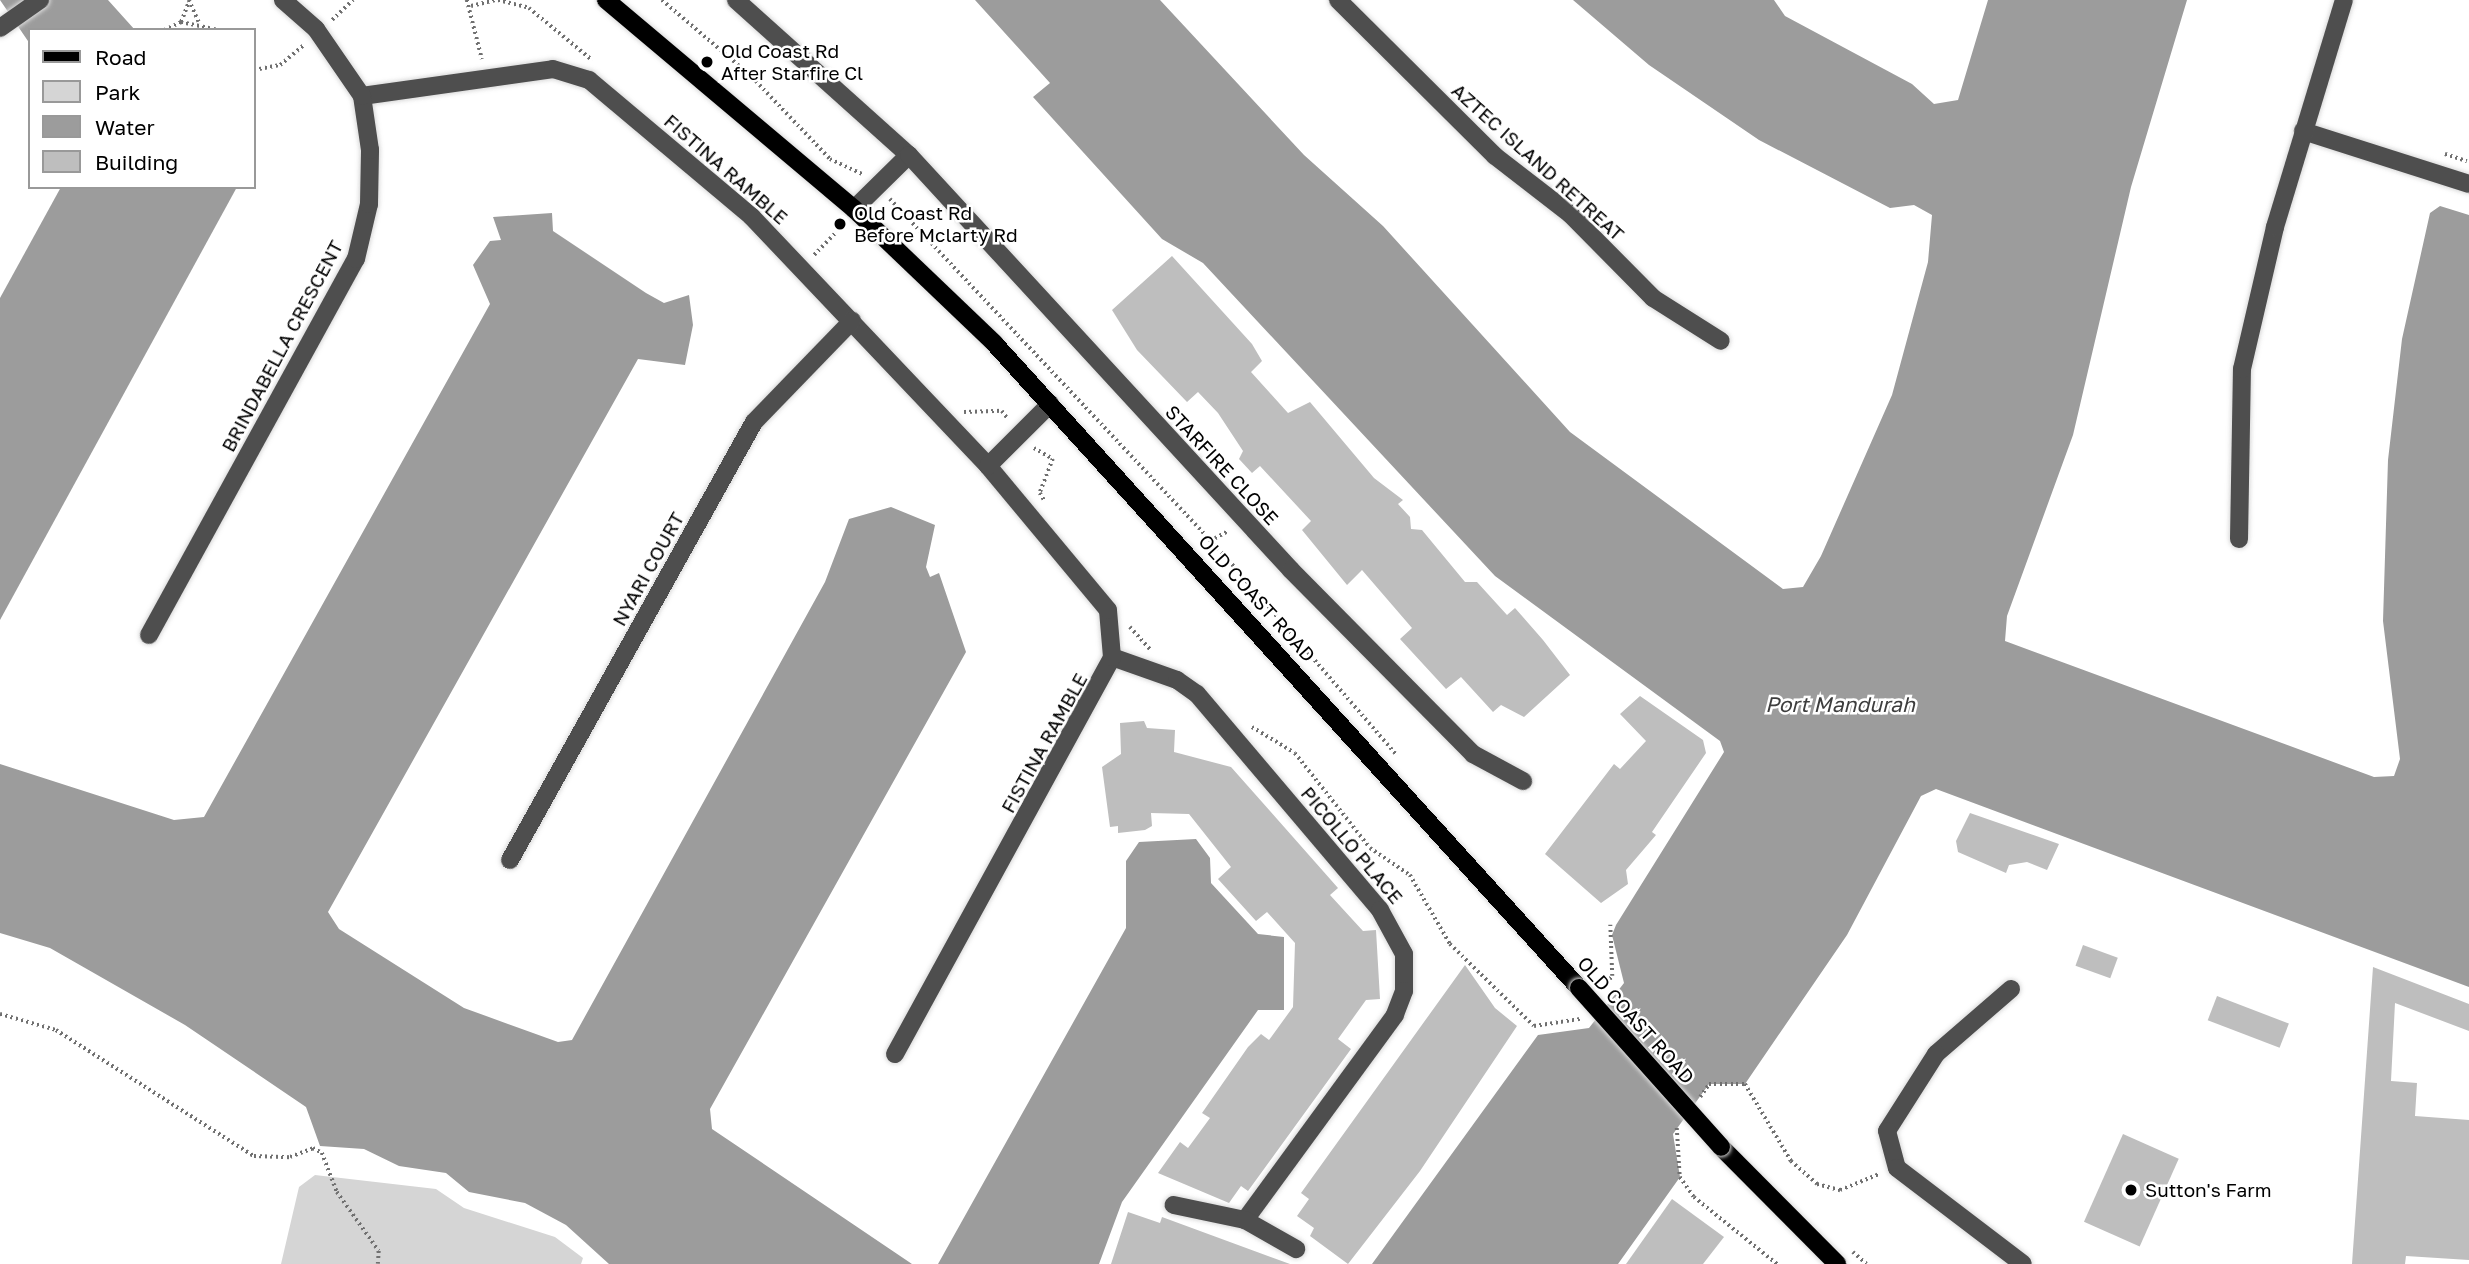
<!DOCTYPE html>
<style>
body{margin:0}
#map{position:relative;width:2469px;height:1264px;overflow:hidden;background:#fff;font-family:"Golos Text",sans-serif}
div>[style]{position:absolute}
.green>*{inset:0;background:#d5d5d5}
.water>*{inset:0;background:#9c9c9c}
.building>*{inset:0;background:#bebebe;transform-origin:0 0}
.path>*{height:3.5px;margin-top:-1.75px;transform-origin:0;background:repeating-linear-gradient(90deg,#707070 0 2px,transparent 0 5.5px)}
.roads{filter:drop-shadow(0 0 2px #dbdbdb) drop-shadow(0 0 2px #dbdbdb)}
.minor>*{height:18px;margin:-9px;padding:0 9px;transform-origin:9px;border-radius:9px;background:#4e4e4e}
.major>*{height:18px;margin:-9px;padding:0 9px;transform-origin:9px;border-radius:9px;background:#000}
.bridges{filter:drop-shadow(0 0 2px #dbdbdb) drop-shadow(0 0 2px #dbdbdb)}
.major-bridge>*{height:18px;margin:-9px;padding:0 9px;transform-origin:9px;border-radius:9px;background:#000}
.dots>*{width:19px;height:19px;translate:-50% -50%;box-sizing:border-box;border:4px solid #fff;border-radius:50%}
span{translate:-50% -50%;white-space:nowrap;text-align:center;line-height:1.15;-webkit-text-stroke:5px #fff;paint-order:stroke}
.poi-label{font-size:19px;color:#000}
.left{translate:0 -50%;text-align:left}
.street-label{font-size:19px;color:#000}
.water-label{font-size:21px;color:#3d3d3d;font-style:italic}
.legend{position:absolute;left:28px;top:28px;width:228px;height:161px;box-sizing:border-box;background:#fff;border:2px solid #999;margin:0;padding:9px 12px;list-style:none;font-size:21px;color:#000}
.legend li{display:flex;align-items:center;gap:14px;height:35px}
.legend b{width:35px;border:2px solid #999}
</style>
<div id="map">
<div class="green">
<i style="clip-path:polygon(315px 1175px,436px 1189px,464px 1208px,555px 1237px,583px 1258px,581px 1264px,281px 1264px,299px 1187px)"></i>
</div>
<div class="water">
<i style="clip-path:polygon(0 0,108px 0,135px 30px,30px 30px,30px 44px)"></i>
<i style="clip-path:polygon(975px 0,1160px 0,1304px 155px,1383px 226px,1570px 432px,1783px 589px,1803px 587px,1821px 556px,1892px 395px,1928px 262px,1932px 215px,1914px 205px,1890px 208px,1759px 140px,1649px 65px,1573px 0,1774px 0,1785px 16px,1912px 84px,1934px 104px,1958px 100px,1988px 0,2187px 0,2131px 187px,2073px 435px,2007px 616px,2005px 641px,2374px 777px,2394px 776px,2400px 759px,2383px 621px,2388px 460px,2402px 339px,2430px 213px,2440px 206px,2469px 215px,2469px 987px,1936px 789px,1921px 796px,1847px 935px,1745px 1084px,1709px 1084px,1673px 1134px,1680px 1177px,1618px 1264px,1372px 1264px,1538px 1035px,1589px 1028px,1624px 983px,1612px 935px,1616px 925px,1724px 752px,1720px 741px,1495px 576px,1203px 263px,1162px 239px,1033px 97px,1050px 83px)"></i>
<i style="clip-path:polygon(61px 187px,237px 187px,0 620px,0 298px)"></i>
<i style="clip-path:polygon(552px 213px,553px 231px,646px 293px,664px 303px,689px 295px,693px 325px,685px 365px,638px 359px,328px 912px,339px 929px,464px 1008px,558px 1042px,572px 1040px,825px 582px,849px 519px,891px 507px,935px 525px,926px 567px,930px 577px,939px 573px,966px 652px,710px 1109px,712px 1129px,912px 1264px,609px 1264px,566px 1225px,525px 1203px,469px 1192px,446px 1173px,399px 1166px,364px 1149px,320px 1146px,306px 1107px,185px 1025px,50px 948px,0 933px,0 764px,174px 820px,204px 817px,490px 304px,473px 265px,490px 241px,501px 240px,493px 217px)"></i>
<i style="clip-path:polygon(1196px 839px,1210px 858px,1211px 883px,1258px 934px,1284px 937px,1284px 1010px,1258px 1010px,1122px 1202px,1099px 1264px,938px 1264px,1126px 928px,1126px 861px,1139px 842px)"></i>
</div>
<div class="building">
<i style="clip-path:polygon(1172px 256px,1252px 344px,1262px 361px,1251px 372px,1288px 413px,1310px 402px,1374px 478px,1403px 500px,1398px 504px,1410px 517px,1411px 529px,1422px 530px,1465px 582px,1477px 582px,1507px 615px,1515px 608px,1543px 640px,1570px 675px,1524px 717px,1501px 705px,1493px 712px,1461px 677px,1446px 689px,1400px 639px,1412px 628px,1362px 570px,1347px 585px,1302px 530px,1311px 521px,1260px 466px,1252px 473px,1239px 459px,1243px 451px,1218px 413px,1198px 392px,1187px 402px,1137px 350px,1112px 310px)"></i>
<i style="clip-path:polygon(1640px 696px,1703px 740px,1706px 753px,1652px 832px,1656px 835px,1626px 870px,1628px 884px,1601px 903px,1545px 854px,1614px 764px,1620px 769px,1646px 741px,1620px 714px)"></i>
<i style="clip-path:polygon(1144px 721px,1147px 728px,1175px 730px,1174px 752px,1231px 767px,1338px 888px,1330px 895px,1363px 931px,1376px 930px,1380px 999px,1366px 1000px,1338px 1039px,1351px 1049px,1248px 1191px,1241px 1186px,1229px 1203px,1158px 1173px,1180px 1142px,1188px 1148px,1210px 1118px,1202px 1113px,1248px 1047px,1261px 1034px,1269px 1040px,1293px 1007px,1295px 943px,1267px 912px,1256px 921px,1218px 879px,1231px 867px,1189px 814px,1151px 813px,1152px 826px,1145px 830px,1118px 833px,1118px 826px,1110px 827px,1102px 767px,1121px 754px,1120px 723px)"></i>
<i style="clip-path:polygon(1970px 813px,2059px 844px,2047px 870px,2027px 862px,2009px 865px,2006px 873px,1958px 852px,1956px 841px)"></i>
<i style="left:2083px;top:945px;width:37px;height:22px;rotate:20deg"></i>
<i style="clip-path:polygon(1465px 965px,1495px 1008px,1517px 1026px,1420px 1171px,1348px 1264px,1310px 1236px,1314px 1228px,1297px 1216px,1309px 1199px,1301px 1193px)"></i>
<i style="clip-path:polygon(2373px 967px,2469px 1004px,2469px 1031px,2395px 1003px,2391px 1081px,2417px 1083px,2415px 1116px,2469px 1120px,2469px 1260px,2406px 1256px,2405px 1264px,2352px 1264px)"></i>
<i style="left:2217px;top:996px;width:77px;height:26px;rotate:21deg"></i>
<i style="left:2123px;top:1134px;width:61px;height:96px;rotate:24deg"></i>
<i style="clip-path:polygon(1672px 1199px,1724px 1237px,1703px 1264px,1626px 1264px)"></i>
<i style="clip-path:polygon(1128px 1212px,1160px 1223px,1162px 1217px,1290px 1264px,1111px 1264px)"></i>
</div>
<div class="path">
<i style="left:189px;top:0;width:24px;rotate:66deg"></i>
<i style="left:467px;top:0;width:61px;rotate:75.7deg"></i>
<i style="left:498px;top:0;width:32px;rotate:14deg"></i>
<i style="left:529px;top:8px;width:82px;rotate:39.5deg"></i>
<i style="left:662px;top:0;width:118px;rotate:40.5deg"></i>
<i style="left:752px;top:77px;width:113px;rotate:46.4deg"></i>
<i style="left:830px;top:159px;width:38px;rotate:25deg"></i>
<i style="left:471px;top:6px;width:25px;rotate:-14deg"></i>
<i style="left:332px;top:20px;width:29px;rotate:-44deg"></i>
<i style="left:181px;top:22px;width:22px;rotate:-69deg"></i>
<i style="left:164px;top:30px;width:19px;rotate:-25deg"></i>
<i style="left:181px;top:22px;width:39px;rotate:12deg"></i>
<i style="left:254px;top:70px;width:26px;rotate:-11deg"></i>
<i style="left:280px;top:65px;width:31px;rotate:-40deg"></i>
<i style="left:2445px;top:154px;width:23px;rotate:18deg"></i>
<i style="left:890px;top:199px;width:479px;rotate:46.8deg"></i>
<i style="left:1218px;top:548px;width:272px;rotate:49.2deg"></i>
<i style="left:814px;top:255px;width:36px;rotate:-46deg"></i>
<i style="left:964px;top:412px;width:38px;rotate:-2deg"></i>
<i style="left:1002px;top:411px;width:10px;rotate:53deg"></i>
<i style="left:1034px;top:448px;width:22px;rotate:30deg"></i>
<i style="left:1053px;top:459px;width:36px;rotate:111deg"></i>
<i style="left:1040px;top:493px;width:8px;rotate:60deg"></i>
<i style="left:1210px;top:541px;width:21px;rotate:-29deg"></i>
<i style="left:1130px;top:627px;width:31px;rotate:48deg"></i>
<i style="left:1252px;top:727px;width:50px;rotate:31.2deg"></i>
<i style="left:1295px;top:753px;width:121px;rotate:51.7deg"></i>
<i style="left:1370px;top:848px;width:48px;rotate:34deg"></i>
<i style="left:1410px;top:875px;width:80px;rotate:59.9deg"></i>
<i style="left:1450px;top:944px;width:117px;rotate:44.3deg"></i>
<i style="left:1534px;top:1026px;width:47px;rotate:-8.7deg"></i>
<i style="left:1603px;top:988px;width:15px;rotate:-53deg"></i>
<i style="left:1612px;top:976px;width:51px;rotate:-92.2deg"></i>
<i style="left:0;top:1014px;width:58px;rotate:15.9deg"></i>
<i style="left:56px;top:1030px;width:235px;rotate:32.5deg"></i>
<i style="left:254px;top:1156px;width:36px;rotate:2deg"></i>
<i style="left:290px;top:1157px;width:25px;rotate:-21deg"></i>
<i style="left:313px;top:1148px;width:10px;rotate:29deg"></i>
<i style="left:322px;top:1153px;width:42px;rotate:69deg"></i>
<i style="left:337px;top:1192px;width:72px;rotate:54.6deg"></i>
<i style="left:379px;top:1251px;width:13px;rotate:94deg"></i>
<i style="left:1700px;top:1097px;width:16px;rotate:-55deg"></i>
<i style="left:1709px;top:1084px;width:36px"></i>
<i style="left:1745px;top:1084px;width:90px;rotate:59.1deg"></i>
<i style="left:1791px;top:1161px;width:35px;rotate:41deg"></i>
<i style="left:1817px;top:1184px;width:24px;rotate:15deg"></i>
<i style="left:1840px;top:1190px;width:42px;rotate:-22.3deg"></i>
<i style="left:1677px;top:1128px;width:49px;rotate:86.5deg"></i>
<i style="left:1680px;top:1177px;width:24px;rotate:55deg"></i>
<i style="left:1694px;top:1197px;width:107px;rotate:38.9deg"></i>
<i style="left:1853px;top:1252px;width:18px;rotate:41deg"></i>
</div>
<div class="roads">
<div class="minor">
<i style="left:736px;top:0;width:232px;rotate:41.9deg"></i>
<i style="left:1338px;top:0;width:221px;rotate:44.8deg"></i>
<i style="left:1495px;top:156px;width:95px;rotate:37.7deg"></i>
<i style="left:1570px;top:214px;width:118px;rotate:45.3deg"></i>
<i style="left:1653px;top:298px;width:80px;rotate:32.3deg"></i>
<i style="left:0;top:28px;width:49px;rotate:-35deg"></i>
<i style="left:362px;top:96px;width:193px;rotate:-8deg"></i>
<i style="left:553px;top:69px;width:38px;rotate:17deg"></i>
<i style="left:589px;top:80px;width:212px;rotate:40deg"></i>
<i style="left:751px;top:216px;width:344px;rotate:46.5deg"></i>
<i style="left:2303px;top:131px;width:174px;rotate:17.7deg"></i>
<i style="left:854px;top:209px;width:77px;rotate:-44.5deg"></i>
<i style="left:909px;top:155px;width:564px;rotate:47.37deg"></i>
<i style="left:1291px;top:570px;width:259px;rotate:45.3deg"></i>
<i style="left:1473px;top:754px;width:57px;rotate:28.4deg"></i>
<i style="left:2239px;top:539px;width:170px;rotate:-89deg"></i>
<i style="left:2242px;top:369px;width:146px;rotate:-76.9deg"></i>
<i style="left:2275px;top:227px;width:237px;rotate:-73.1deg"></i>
<i style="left:149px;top:635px;width:429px;rotate:-61.2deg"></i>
<i style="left:356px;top:259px;width:57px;rotate:-76.7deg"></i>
<i style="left:369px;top:204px;width:54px;rotate:-88.9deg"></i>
<i style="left:370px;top:150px;width:55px;rotate:-98.4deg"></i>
<i style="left:362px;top:96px;width:81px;rotate:-124.5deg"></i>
<i style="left:316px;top:29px;width:44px;rotate:-138.7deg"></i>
<i style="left:1112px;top:657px;width:69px;rotate:19.5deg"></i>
<i style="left:1177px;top:680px;width:24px;rotate:35deg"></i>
<i style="left:1197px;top:694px;width:283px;rotate:49.7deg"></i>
<i style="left:1380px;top:910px;width:50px;rotate:61.4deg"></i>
<i style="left:1404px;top:954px;width:37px;rotate:90deg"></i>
<i style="left:1404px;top:991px;width:26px;rotate:111deg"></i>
<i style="left:1395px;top:1015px;width:254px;rotate:126.2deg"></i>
<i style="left:1245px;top:1220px;width:73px;rotate:-168.1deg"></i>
<i style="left:510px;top:860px;width:501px;rotate:-60.88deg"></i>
<i style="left:754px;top:422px;width:141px;rotate:-45.9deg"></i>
<i style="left:2011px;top:989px;width:99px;rotate:139.1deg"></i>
<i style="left:1936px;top:1054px;width:91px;rotate:122.5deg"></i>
<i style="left:1887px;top:1131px;width:38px;rotate:75deg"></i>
<i style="left:1897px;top:1168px;width:158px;rotate:37.3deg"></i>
<i style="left:895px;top:1054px;width:452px;rotate:-61.3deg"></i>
<i style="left:1112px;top:657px;width:47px;rotate:-94.9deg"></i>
<i style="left:1108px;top:610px;width:187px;rotate:-129.8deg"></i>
<i style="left:988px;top:466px;width:88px;rotate:-45deg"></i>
<i style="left:1245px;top:1220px;width:59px;rotate:29.6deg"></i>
</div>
<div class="major">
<i style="left:606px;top:0;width:324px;rotate:40.1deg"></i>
<i style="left:854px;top:209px;width:194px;rotate:43.7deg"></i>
<i style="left:994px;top:343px;width:871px;rotate:47.79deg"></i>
<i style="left:1721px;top:1147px;width:165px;rotate:45.2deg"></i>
</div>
</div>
<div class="bridges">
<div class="major-bridge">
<i style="left:1579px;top:988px;width:213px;rotate:48.2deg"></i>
</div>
</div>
<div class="dots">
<i style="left:707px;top:62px;background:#000"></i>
<i style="left:840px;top:224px;background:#000"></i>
<i style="left:2131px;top:1190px;background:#000"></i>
</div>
<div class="poi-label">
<span class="left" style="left:721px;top:62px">Old Coast Rd<br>After Starfire Cl</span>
<span class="left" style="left:854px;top:224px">Old Coast Rd<br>Before Mclarty Rd</span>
<span class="left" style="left:2145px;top:1190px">Sutton's Farm</span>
</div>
<div class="street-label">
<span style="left:1538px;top:162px;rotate:42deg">AZTEC ISLAND RETREAT</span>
<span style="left:726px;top:169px;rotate:41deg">FISTINA RAMBLE</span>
<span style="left:282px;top:346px;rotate:-62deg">BRINDABELLA CRESCENT</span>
<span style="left:1222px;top:465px;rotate:47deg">STARFIRE CLOSE</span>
<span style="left:648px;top:569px;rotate:-61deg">NYARI COURT</span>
<span style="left:1257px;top:598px;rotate:48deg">OLD COAST ROAD</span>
<span style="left:1044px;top:743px;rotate:-61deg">FISTINA RAMBLE</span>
<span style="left:1352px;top:845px;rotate:50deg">PICOLLO PLACE</span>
<span style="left:1636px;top:1020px;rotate:48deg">OLD COAST ROAD</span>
</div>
<div class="water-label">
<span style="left:1840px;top:704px">Port Mandurah</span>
</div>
<ul class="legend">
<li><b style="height:9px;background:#000"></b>Road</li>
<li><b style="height:19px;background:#d5d5d5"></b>Park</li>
<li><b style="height:19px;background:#9c9c9c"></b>Water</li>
<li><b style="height:19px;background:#bebebe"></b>Building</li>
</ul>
</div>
